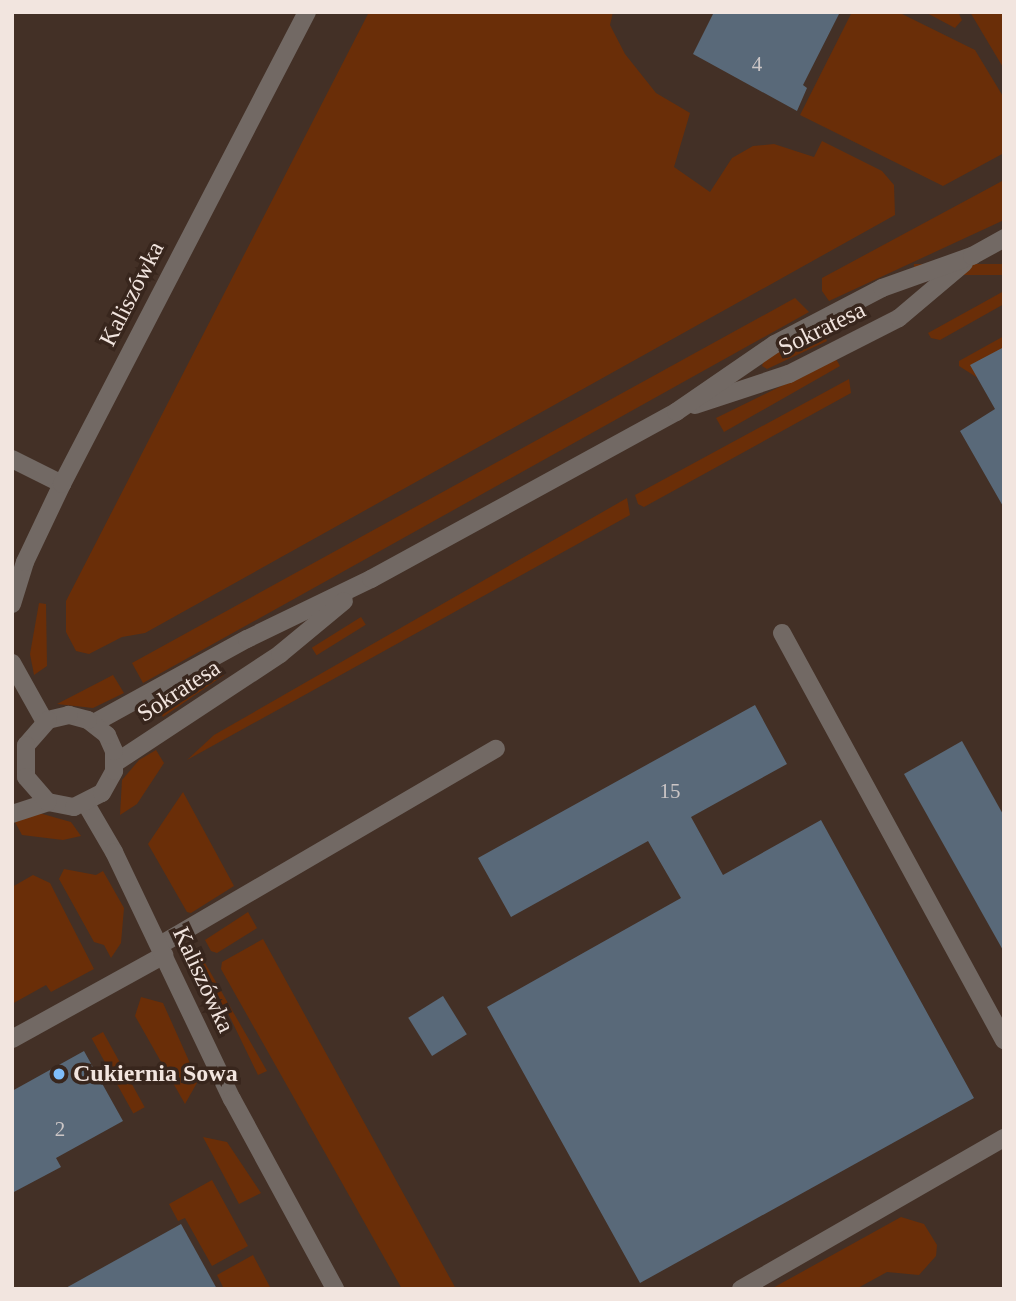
<!DOCTYPE html>
<meta charset="utf-8">
<style>
body{margin:0}
#map{position:relative;width:1016px;height:1301px;overflow:hidden;background:#433026;font-family:"Times New Roman",serif}
div>[style]{position:absolute}
.green>*{inset:0;background:#6a2e08;transform-origin:0 0}
.building>*{inset:0;background:#596979;transform-origin:0 0}
.service>*{height:18px;margin:-9px;padding:0 9px;transform-origin:9px;border-radius:9px;background:#726964}
.minor>*{height:18px;margin:-9px;padding:0 9px;transform-origin:9px;border-radius:9px;background:#726964}
.tertiary>*{height:18px;margin:-9px;padding:0 9px;transform-origin:9px;border-radius:9px;background:#726964}
.dots>*{width:19px;height:19px;translate:-50% -50%;box-sizing:border-box;border:4px solid #38261d;border-radius:50%}
span{translate:-50% -50%;white-space:nowrap;text-align:center;line-height:1.15;-webkit-text-stroke:7px #38261d;paint-order:stroke}
.number-label{font-size:21px;color:#ccc6c6}
.number-label span{-webkit-text-stroke-width:0}
.street-label{font-size:24px;color:#f2e5df}
.poi-label{font-size:24px;color:#f2e5df;font-weight:700}
.left{translate:0 -50%;text-align:left}
.frame{position:absolute;inset:0;border:14px solid #f2e5df;pointer-events:none}
</style>
<div id="map">
<div class="green">
<i style="clip-path:polygon(369px 12px,613px 12px,610px 25px,625px 54px,656px 93px,690px 113px,674px 167px,710px 192px,732px 158px,753px 146px,774px 144px,814px 157px,822px 141px,882px 171px,894px 185px,895px 215px,145px 633px,122px 637px,89px 654px,76px 651px,66px 632px,66px 601px)"></i>
<i style="clip-path:polygon(852px 12px,898px 12px,975px 50px,1004px 98px,1004px 153px,943px 186px,800px 115px)"></i>
<i style="clip-path:polygon(925px 12px,958px 12px,962px 20px,955px 28px)"></i>
<i style="clip-path:polygon(970px 12px,1004px 12px,1004px 69px)"></i>
<i style="clip-path:polygon(1004px 180px,1004px 220px,829px 301px,822px 291px,822px 278px)"></i>
<i style="left:1004px;top:264px;width:11px;height:90px;rotate:90deg"></i>
<i style="clip-path:polygon(1004px 291px,1004px 304px,940px 340px,931px 338px,928px 333px)"></i>
<i style="clip-path:polygon(795px 298px,809px 312px,143px 683px,132px 663px)"></i>
<i style="clip-path:polygon(820px 329px,827px 341px,767px 369px,762px 366px,764px 360px)"></i>
<i style="clip-path:polygon(1004px 336px,1004px 374px,981px 380px,959px 366px,959px 361px)"></i>
<i style="clip-path:polygon(836px 359px,840px 366px,724px 432px,716px 418px)"></i>
<i style="clip-path:polygon(849px 379px,851px 393px,644px 507px,638px 504px,635px 495px)"></i>
<i style="clip-path:polygon(627px 498px,630px 515px,187px 760px,214px 735px)"></i>
<i style="clip-path:polygon(39px 603px,46px 604px,47px 666px,34px 675px,30px 654px)"></i>
<i style="left:361px;top:617px;width:9px;height:58px;rotate:58deg"></i>
<i style="clip-path:polygon(220px 666px,224px 675px,163px 717px,154px 702px)"></i>
<i style="clip-path:polygon(113px 675px,124px 693px,93px 708px,57px 704px)"></i>
<i style="clip-path:polygon(156px 750px,164px 763px,137px 804px,120px 815px,122px 780px,139px 760px)"></i>
<i style="clip-path:polygon(183px 792px,234px 886px,191px 913px,187px 912px,148px 844px)"></i>
<i style="clip-path:polygon(39px 813px,71px 822px,81px 836px,63px 840px,22px 835px,15px 822px)"></i>
<i style="clip-path:polygon(64px 869px,96px 875px,103px 871px,124px 908px,121px 943px,111px 958px,104px 945px,94px 942px,59px 879px)"></i>
<i style="clip-path:polygon(33px 875px,50px 883px,94px 969px,51px 992px,46px 985px,12px 1004px,12px 887px)"></i>
<i style="clip-path:polygon(248px 912px,257px 928px,217px 953px,211px 951px,205px 940px)"></i>
<i style="clip-path:polygon(263px 939px,456px 1289px,402px 1289px,221px 969px,222px 962px)"></i>
<i style="clip-path:polygon(197px 949px,267px 1071px,258px 1075px,226px 1009px,209px 1002px,194px 967px)"></i>
<i style="clip-path:polygon(141px 997px,163px 1003px,198px 1081px,185px 1104px,135px 1016px)"></i>
<i style="left:103px;top:1032px;width:86px;height:13px;rotate:61deg"></i>
<i style="clip-path:polygon(203px 1137px,227px 1142px,261px 1193px,239px 1204px)"></i>
<i style="clip-path:polygon(212px 1180px,248px 1246px,212px 1266px,185px 1218px,178px 1221px,169px 1204px)"></i>
<i style="clip-path:polygon(901px 1217px,924px 1224px,937px 1245px,936px 1256px,919px 1275px,887px 1272px,856px 1289px,771px 1289px)"></i>
<i style="clip-path:polygon(253px 1255px,271px 1289px,224px 1289px,217px 1275px)"></i>
</div>
<div class="building">
<i style="clip-path:polygon(714px 12px,840px 12px,803px 85px,807px 88px,797px 111px,693px 54px)"></i>
<i style="clip-path:polygon(1004px 347px,1004px 508px,960px 431px,995px 409px,970px 365px)"></i>
<i style="clip-path:polygon(755px 705px,787px 764px,691px 817px,723px 875px,821px 820px,974px 1098px,640px 1283px,487px 1007px,681px 898px,648px 841px,511px 917px,478px 858px)"></i>
<i style="clip-path:polygon(962px 741px,1004px 816px,1004px 952px,904px 774px)"></i>
<i style="left:443px;top:996px;width:45px;height:41px;rotate:58deg"></i>
<i style="clip-path:polygon(84px 1051px,123px 1121px,56px 1158px,61px 1167px,12px 1193px,12px 1091px)"></i>
<i style="clip-path:polygon(181px 1224px,217px 1289px,64px 1289px)"></i>
</div>
<div class="service">
<i style="left:782px;top:633px;width:464px;rotate:61.4deg"></i>
<i style="left:160px;top:945px;width:389px;rotate:-30.3deg"></i>
<i style="left:12px;top:1039px;width:174px;rotate:-28.9deg"></i>
<i style="left:741px;top:1289px;width:303px;rotate:-29.9deg"></i>
</div>
<div class="minor">
<i style="left:12px;top:459px;width:56px;rotate:26.6deg"></i>
<i style="left:12px;top:604px;width:44px;rotate:-72.8deg"></i>
<i style="left:25px;top:562px;width:86px;rotate:-64.6deg"></i>
<i style="left:62px;top:484px;width:532px;rotate:-62.57deg"></i>
<i style="left:12px;top:663px;width:68px;rotate:60.8deg"></i>
<i style="left:86px;top:804px;width:56px;rotate:59.7deg"></i>
<i style="left:114px;top:852px;width:274px;rotate:64.5deg"></i>
<i style="left:232px;top:1099px;width:216px;rotate:61.5deg"></i>
</div>
<div class="tertiary">
<i style="left:695px;top:405px;width:99px;rotate:-18.3deg"></i>
<i style="left:789px;top:374px;width:123px;rotate:-27deg"></i>
<i style="left:899px;top:318px;width:85px;rotate:-40.2deg"></i>
<i style="left:94px;top:723px;width:175px;rotate:-28.8deg"></i>
<i style="left:247px;top:639px;width:138px;rotate:-25.8deg"></i>
<i style="left:371px;top:579px;width:348px;rotate:-28.7deg"></i>
<i style="left:676px;top:412px;width:120px;rotate:-34.5deg"></i>
<i style="left:775px;top:344px;width:121px;rotate:-27.6deg"></i>
<i style="left:882px;top:288px;width:96px;rotate:-19.6deg"></i>
<i style="left:972px;top:256px;width:37px;rotate:-29deg"></i>
<i style="left:115px;top:763px;width:198px;rotate:-33.4deg"></i>
<i style="left:280px;top:654px;width:83px;rotate:-39.6deg"></i>
<i style="left:12px;top:814px;width:38px;rotate:-18deg"></i>
<i style="left:48px;top:802px;width:26px;rotate:11deg"></i>
<i style="left:74px;top:807px;width:31px;rotate:-27deg"></i>
<i style="left:102px;top:793px;width:25px;rotate:-61deg"></i>
<i style="left:114px;top:771px;width:20px;rotate:-90deg"></i>
<i style="left:114px;top:751px;width:17px;rotate:-114deg"></i>
<i style="left:107px;top:735px;width:24px;rotate:-142deg"></i>
<i style="left:88px;top:720px;width:20px;rotate:-165deg"></i>
<i style="left:69px;top:715px;width:22px;rotate:167deg"></i>
<i style="left:48px;top:720px;width:33px;rotate:131deg"></i>
<i style="left:26px;top:745px;width:32px;rotate:90deg"></i>
<i style="left:26px;top:777px;width:33px;rotate:49deg"></i>
</div>
<div class="dots">
<i style="left:59px;top:1074px;background:#7fbdfa"></i>
</div>
<div class="number-label">
<span style="left:757px;top:64px">4</span>
<span style="left:670px;top:791px">15</span>
<span style="left:60px;top:1129px">2</span>
</div>
<div class="street-label">
<span style="left:132px;top:294px;rotate:-63deg">Kaliszówka</span>
<span style="left:822px;top:329px;rotate:-26deg">Sokratesa</span>
<span style="left:179px;top:691px;rotate:-33deg">Sokratesa</span>
<span style="left:203px;top:980px;rotate:65deg">Kaliszówka</span>
</div>
<div class="poi-label">
<span class="left" style="left:73px;top:1074px">Cukiernia Sowa</span>
</div>
<div class="frame"></div>
</div>
